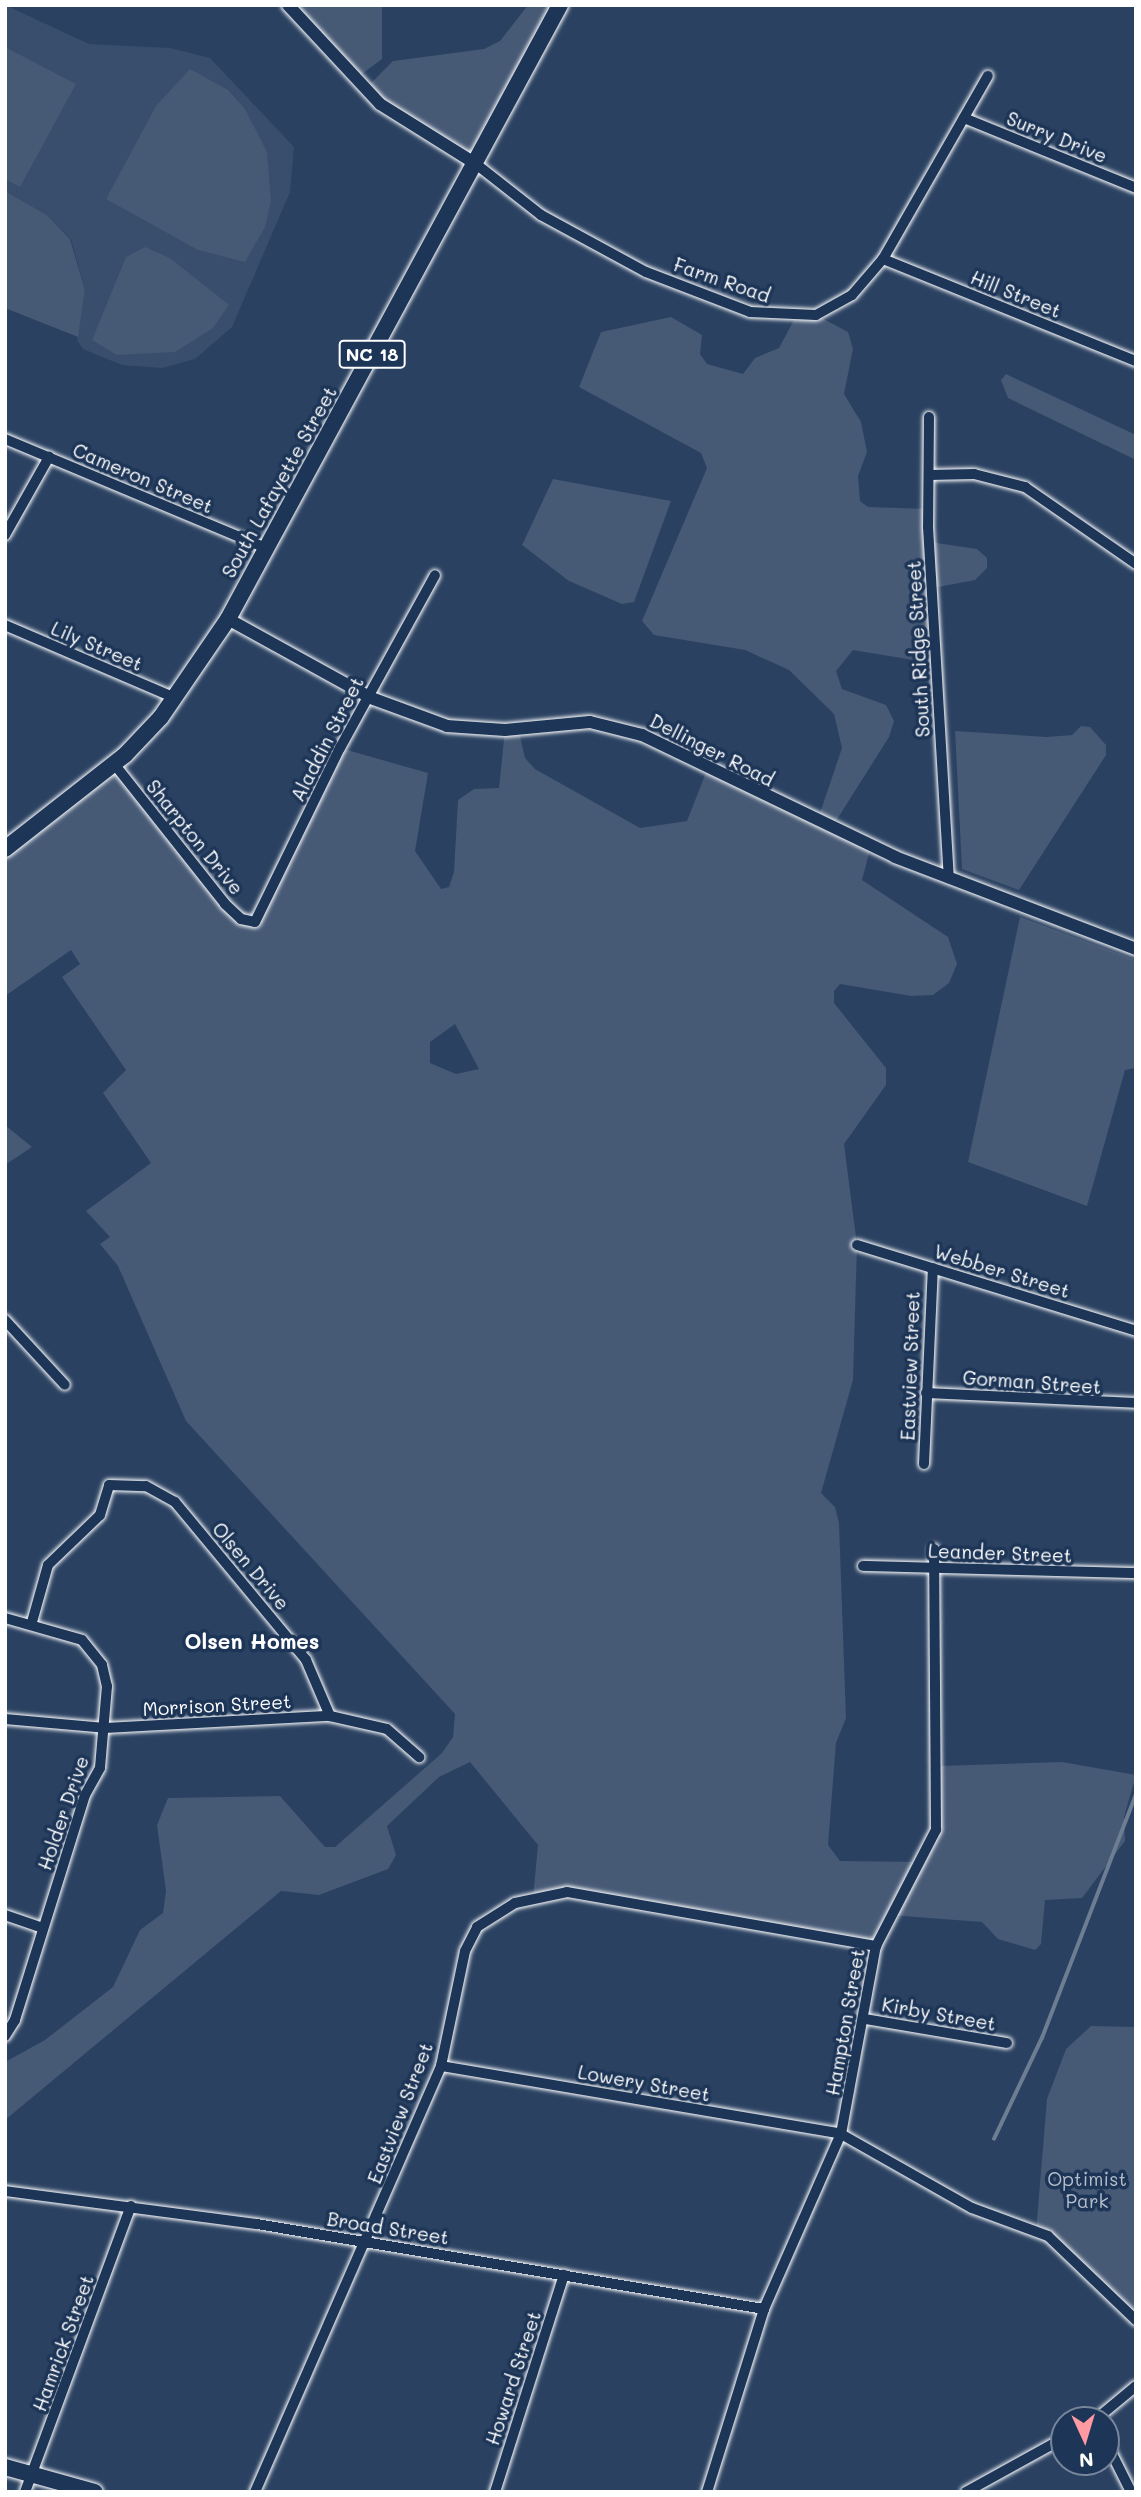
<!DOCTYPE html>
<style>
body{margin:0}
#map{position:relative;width:1141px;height:2497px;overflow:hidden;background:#2a4161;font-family:Mali,sans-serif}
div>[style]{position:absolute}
.built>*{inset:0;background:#394e6c}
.green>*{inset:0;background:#465975}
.stream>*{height:3.5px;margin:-1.75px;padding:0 1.75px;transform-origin:1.75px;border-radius:1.75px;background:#6d7d92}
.roads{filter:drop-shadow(0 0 2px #fff) drop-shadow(0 0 2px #fff)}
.minor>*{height:10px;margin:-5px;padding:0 5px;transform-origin:5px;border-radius:5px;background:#1d3557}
.tertiary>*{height:12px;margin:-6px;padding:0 6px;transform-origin:6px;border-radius:6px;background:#1d3557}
.primary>*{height:16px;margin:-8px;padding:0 8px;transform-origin:8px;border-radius:8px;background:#1d3557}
.trunk>*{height:16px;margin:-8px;padding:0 8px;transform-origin:8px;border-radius:8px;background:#1d3557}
span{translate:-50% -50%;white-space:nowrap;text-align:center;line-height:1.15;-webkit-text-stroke:7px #1d3557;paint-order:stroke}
.shield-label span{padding:2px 5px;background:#1d3557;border:2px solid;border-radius:5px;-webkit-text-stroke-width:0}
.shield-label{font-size:18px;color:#fff;font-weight:700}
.street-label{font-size:19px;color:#fff}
.park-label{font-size:19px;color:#b5bdc8}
.neighbourhood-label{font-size:21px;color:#fff;font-weight:700}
.frame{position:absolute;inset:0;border:7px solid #fff;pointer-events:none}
.north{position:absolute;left:1050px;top:2406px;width:70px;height:70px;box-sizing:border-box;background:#1d3557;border:2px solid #77869a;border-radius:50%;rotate:176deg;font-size:19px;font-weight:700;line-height:28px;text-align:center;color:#fff}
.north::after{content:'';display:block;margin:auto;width:24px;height:32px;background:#ff9aa2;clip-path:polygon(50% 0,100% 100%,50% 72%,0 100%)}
</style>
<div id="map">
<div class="built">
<i style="clip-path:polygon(5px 5px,89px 44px,170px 48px,210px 58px,294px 147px,290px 192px,232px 327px,195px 359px,162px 368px,122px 365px,83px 349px,77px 340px,85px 290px,71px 239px,47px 215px,5px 191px)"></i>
</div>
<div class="green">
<i style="clip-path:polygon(288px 5px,382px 5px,382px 59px,354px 80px)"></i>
<i style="clip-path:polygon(528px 5px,560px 5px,476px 164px,364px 90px,393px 61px,484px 49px,500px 41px)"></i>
<i style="clip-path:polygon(5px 47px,76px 84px,20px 187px,5px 179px)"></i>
<i style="clip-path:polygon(190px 69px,228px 90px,245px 109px,267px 152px,271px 201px,265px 227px,245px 262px,198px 250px,106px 199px,156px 106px)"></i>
<i style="clip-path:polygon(5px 191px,47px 215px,70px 239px,85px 290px,78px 337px,5px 308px)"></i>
<i style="clip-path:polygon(145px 247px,170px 258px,229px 305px,213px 328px,175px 352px,117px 355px,92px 340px,126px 257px)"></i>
<i style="clip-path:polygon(evenodd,816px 315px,848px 332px,853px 349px,844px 394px,861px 422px,867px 452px,858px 476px,860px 501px,868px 507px,928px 509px,930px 542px,977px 549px,987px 558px,987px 568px,975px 580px,933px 588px,937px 664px,853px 650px,836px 671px,842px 689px,886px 705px,894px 721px,889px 737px,831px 829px,871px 846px,862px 880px,948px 937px,957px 964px,949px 983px,933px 995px,911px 996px,840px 984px,834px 991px,834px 1003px,886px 1068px,886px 1085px,844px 1144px,857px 1245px,853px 1380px,821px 1493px,835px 1507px,839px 1523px,846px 1718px,836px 1743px,828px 1845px,840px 1861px,923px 1862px,930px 1849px,938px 1766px,1062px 1762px,1136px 1775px,1124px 1817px,1125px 1841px,1082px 1898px,1045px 1900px,1041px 1944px,1035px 1950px,998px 1939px,982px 1922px,890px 1915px,876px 1946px,585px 1895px,533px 1898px,538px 1845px,470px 1762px,439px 1777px,387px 1826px,396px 1855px,388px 1869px,319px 1895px,281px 1891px,5px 2120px,5px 2062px,45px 2040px,113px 1987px,140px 1930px,163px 1913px,166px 1891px,157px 1825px,168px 1798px,280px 1796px,325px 1847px,335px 1847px,442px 1753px,453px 1737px,455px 1714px,186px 1421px,118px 1266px,100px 1244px,110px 1237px,86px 1211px,151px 1163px,103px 1093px,126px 1070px,62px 977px,80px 964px,71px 950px,5px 996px,5px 849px,115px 765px,225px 904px,251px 922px,340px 748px,428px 773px,415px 851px,441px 889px,449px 887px,454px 872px,458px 800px,474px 789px,499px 788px,505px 730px,518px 728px,525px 758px,535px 769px,640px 828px,687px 821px,707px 770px,817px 822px,842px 748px,834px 714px,789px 670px,745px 650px,654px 635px,642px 621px,707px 468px,701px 453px,579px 387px,601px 332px,671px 317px,702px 335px,700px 354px,707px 364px,743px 374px,755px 358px,779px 348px,795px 318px,816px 315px,455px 1024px,479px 1069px,456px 1074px,430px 1063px,430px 1042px,455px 1024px)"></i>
<i style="clip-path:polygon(1006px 374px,1136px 435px,1136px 460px,1008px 398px,1001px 380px)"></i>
<i style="clip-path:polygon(553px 479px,671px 501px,634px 602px,622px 604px,569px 581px,522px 545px)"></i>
<i style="clip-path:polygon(1081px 726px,1090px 727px,1106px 745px,1106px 755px,1019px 890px,962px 869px,955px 731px,1047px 737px,1072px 735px)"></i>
<i style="clip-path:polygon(1020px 917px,1136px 960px,1136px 1068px,1125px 1070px,1087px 1206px,968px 1162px)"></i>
<i style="clip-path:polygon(5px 1125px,32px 1147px,5px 1165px)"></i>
<i style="clip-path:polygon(1091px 2026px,1136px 2027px,1136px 2320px,1036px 2232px,1047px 2099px,1066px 2049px)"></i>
</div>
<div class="stream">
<i style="left:994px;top:2139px;width:112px;rotate:-64.6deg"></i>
<i style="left:1042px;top:2038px;width:261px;rotate:-68.9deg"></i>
</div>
<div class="roads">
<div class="minor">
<i style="left:964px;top:118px;width:186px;rotate:22.1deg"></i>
<i style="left:476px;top:164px;width:83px;rotate:38.1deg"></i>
<i style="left:541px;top:215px;width:119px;rotate:28.5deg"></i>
<i style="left:646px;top:272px;width:111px;rotate:21deg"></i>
<i style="left:750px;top:312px;width:66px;rotate:2.6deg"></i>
<i style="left:816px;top:315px;width:41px;rotate:-29.1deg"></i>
<i style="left:852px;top:295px;width:48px;rotate:-49.3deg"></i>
<i style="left:883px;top:259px;width:211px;rotate:-60.2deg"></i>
<i style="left:883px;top:259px;width:273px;rotate:22deg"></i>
<i style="left:929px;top:417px;width:110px;rotate:90.5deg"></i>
<i style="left:928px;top:527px;width:352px;rotate:86.6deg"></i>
<i style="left:5px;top:439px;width:285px;rotate:22.7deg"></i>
<i style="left:929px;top:475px;width:45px;rotate:-1.3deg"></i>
<i style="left:974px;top:474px;width:53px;rotate:14.3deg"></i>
<i style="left:1025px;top:487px;width:135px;rotate:34.7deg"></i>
<i style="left:5px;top:535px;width:90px;rotate:-60.6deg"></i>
<i style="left:5px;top:625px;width:185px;rotate:23.2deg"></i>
<i style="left:115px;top:765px;width:177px;rotate:51.6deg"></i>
<i style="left:225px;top:904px;width:22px;rotate:43deg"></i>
<i style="left:241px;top:919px;width:14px;rotate:12deg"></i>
<i style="left:255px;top:922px;width:194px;rotate:-64deg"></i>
<i style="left:340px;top:748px;width:197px;rotate:-61.2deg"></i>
<i style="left:857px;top:1245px;width:292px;rotate:17.1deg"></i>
<i style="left:5px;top:1320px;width:88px;rotate:47.3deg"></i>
<i style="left:926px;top:1393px;width:210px;rotate:2.7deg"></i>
<i style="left:924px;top:1464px;width:196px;rotate:-87.4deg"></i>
<i style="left:863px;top:1566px;width:273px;rotate:1.5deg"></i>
<i style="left:5px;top:1618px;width:80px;rotate:15.9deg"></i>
<i style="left:82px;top:1640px;width:32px;rotate:51deg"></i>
<i style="left:102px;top:1665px;width:22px;rotate:77deg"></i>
<i style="left:107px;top:1686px;width:82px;rotate:94.9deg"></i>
<i style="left:100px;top:1768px;width:31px;rotate:119deg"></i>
<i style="left:85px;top:1795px;width:236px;rotate:107.3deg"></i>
<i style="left:15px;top:2020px;width:19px;rotate:122deg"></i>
<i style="left:32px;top:1622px;width:59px;rotate:-74.3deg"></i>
<i style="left:48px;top:1565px;width:72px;rotate:-43.9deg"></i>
<i style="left:100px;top:1515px;width:31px;rotate:-73deg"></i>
<i style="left:109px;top:1485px;width:37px;rotate:2deg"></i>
<i style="left:146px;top:1486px;width:33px;rotate:29deg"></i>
<i style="left:175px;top:1502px;width:205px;rotate:50.3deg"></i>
<i style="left:306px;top:1660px;width:61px;rotate:66.8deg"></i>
<i style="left:5px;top:1719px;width:100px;rotate:5.1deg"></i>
<i style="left:105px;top:1728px;width:225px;rotate:-3.1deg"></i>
<i style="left:330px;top:1716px;width:58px;rotate:12.8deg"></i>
<i style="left:387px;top:1729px;width:43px;rotate:41.2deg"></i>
<i style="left:5px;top:1915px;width:40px;rotate:18.9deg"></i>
<i style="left:865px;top:2019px;width:144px;rotate:9.6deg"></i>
<i style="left:441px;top:2066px;width:406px;rotate:9.6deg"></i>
<i style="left:841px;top:2134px;width:150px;rotate:29.5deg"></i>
<i style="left:972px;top:2208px;width:81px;rotate:20.2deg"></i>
<i style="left:1048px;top:2236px;width:122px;rotate:43.7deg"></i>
<i style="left:5px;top:2191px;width:254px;rotate:7.5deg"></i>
<i style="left:257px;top:2224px;width:514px;rotate:9.52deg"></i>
<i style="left:1095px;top:2420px;width:53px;rotate:-39.7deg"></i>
<i style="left:1106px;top:2442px;width:56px;rotate:63.4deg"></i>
<i style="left:25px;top:2492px;width:305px;rotate:-69.7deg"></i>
<i style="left:255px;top:2492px;width:465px;rotate:-66.4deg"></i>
<i style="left:441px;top:2066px;width:117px;rotate:-78.2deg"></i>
<i style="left:465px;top:1951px;width:27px;rotate:-63deg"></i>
<i style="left:477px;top:1927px;width:45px;rotate:-32.3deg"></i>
<i style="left:515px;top:1903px;width:53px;rotate:-11.9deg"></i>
<i style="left:567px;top:1892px;width:314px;rotate:9.9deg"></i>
<i style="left:495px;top:2492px;width:228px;rotate:-72.4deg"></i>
<i style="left:707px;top:2492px;width:192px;rotate:-72.7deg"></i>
<i style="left:764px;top:2309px;width:191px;rotate:-66.3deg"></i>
<i style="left:841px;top:2134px;width:191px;rotate:-79.5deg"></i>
<i style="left:876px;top:1946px;width:131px;rotate:-62.7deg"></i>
<i style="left:936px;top:1830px;width:281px;rotate:-90.4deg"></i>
<i style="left:966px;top:2492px;width:112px;rotate:-28.9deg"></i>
</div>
<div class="tertiary">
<i style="left:288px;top:5px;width:135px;rotate:47.1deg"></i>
<i style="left:380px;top:104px;width:113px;rotate:32deg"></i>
<i style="left:228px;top:619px;width:163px;rotate:28.9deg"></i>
<i style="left:371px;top:698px;width:81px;rotate:20.2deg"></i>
<i style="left:447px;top:726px;width:58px;rotate:3.9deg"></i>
<i style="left:505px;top:730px;width:85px;rotate:-5.4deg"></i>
<i style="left:590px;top:722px;width:54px;rotate:14deg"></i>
<i style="left:642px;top:735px;width:281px;rotate:25.7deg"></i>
<i style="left:895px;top:857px;width:258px;rotate:20.9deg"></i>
</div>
<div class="primary">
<i style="left:5px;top:849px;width:152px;rotate:-38.1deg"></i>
<i style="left:125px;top:755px;width:52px;rotate:-46.5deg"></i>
<i style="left:161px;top:717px;width:119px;rotate:-55.6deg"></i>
<i style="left:228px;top:619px;width:698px;rotate:-61.6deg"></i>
</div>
<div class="trunk">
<i style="left:5px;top:2467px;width:93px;rotate:15.5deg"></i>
</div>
</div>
<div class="shield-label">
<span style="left:372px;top:354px">NC 18</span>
</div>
<div class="street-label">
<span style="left:1057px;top:137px;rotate:22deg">Surry Drive</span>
<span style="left:722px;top:280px;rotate:19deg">Farm Road</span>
<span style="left:1016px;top:294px;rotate:22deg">Hill Street</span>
<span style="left:143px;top:478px;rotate:23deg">Cameron Street</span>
<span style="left:279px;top:482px;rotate:-61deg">South Lafayette Street</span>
<span style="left:97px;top:646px;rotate:23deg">Lily Street</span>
<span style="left:918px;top:649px;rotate:-93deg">South Ridge Street</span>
<span style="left:327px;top:739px;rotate:-63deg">Aladdin Street</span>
<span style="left:712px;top:750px;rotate:27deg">Dellinger Road</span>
<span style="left:195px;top:837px;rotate:51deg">Sharpton Drive</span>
<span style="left:1002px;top:1271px;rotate:17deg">Webber Street</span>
<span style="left:910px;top:1366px;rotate:-88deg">Eastview Street</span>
<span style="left:1032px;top:1382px;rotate:4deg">Gorman Street</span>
<span style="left:1000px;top:1553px;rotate:2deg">Leander Street</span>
<span style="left:251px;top:1566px;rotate:50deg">Olsen Drive</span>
<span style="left:217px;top:1705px;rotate:-3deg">Morrison Street</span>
<span style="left:63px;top:1813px;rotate:-71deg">Holder Drive</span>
<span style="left:939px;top:2014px;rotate:10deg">Kirby Street</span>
<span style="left:845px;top:2022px;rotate:-80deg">Hampton Street</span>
<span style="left:644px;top:2083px;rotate:10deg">Lowery Street</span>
<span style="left:400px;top:2113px;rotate:-69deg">Eastview Street</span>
<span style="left:388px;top:2228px;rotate:9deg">Broad Street</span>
<span style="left:63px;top:2343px;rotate:-70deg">Hamrick Street</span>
<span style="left:513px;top:2378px;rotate:-72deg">Howard Street</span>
</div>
<div class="park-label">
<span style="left:1087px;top:2190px">Optimist<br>Park</span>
</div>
<div class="neighbourhood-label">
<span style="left:252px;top:1641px">Olsen Homes</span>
</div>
<div class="frame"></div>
<div class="north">N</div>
</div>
